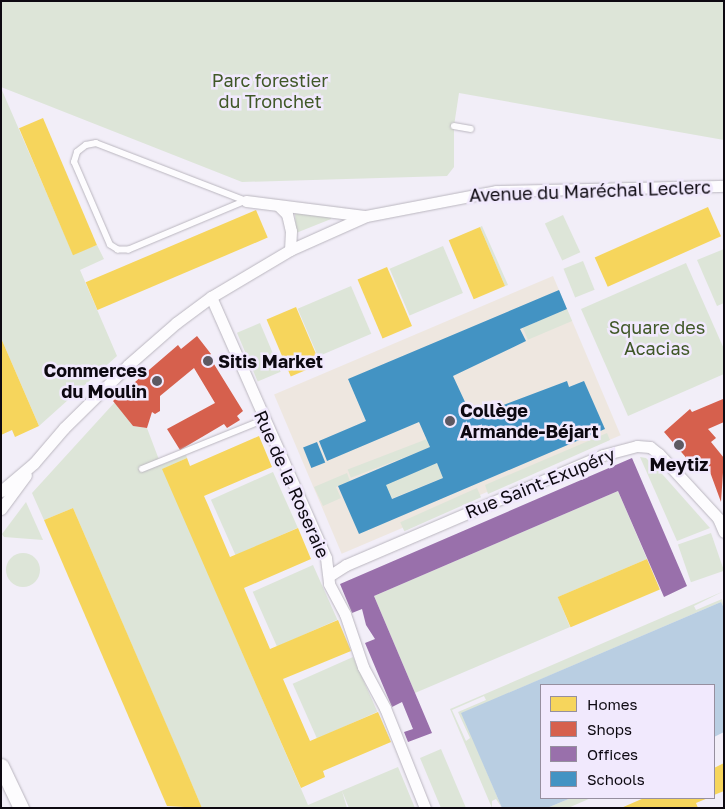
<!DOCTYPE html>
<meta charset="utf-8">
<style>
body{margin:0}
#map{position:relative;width:725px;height:809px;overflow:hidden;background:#f2eef8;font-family:"Golos Text",sans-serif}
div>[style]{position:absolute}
.education>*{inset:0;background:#eee7e0;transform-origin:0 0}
.green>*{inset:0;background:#dde5d8;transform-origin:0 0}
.round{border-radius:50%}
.water>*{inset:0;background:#b9cee2}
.homes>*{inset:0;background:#f6d55c;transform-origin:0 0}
.shops>*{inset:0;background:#d6604d}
.offices>*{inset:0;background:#9970ab}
.schools>*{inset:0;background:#4393c3;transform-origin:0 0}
.roads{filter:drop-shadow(0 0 1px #bab6bf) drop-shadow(0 0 1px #bab6bf)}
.service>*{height:5.5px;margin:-2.75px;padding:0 2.75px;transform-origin:2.75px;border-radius:2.75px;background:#fdfcfe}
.minor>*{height:11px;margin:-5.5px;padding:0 5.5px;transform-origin:5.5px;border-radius:5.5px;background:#fdfcfe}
.tertiary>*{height:15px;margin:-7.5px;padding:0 7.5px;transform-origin:7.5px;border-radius:7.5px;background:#fdfcfe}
.dots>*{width:14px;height:14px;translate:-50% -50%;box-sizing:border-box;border:2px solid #f1e9fd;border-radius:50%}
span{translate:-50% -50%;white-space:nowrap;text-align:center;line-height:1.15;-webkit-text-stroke:5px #f1e9fd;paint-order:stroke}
.park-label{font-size:18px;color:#405828}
.street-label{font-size:18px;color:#0d0911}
.poi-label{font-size:18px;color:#0d0911;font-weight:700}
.left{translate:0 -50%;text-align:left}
.right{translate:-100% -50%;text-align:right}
.frame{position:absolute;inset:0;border:2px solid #0d0911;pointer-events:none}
.legend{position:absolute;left:540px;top:684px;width:175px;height:115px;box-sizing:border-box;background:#f1e9fd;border:1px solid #968f9f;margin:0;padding:6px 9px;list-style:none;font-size:15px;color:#0d0911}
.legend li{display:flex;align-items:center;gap:10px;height:25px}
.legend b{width:25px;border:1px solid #968f9f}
</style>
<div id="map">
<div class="education">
<i style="left:553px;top:276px;width:173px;height:303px;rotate:67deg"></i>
</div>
<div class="green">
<i style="clip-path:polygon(1px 1px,724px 1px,724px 140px,459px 93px,454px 126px,454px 167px,447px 176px,242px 182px,1px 87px)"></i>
<i style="clip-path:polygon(1px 88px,73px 254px,97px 245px,104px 259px,80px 270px,117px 356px,39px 426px,1px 338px)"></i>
<i style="clip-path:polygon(295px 213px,331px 217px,331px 219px,296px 233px)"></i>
<i style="left:563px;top:215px;width:41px;height:20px;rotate:65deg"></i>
<i style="clip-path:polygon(482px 226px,508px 285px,505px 286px,480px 227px)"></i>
<i style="left:443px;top:246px;width:51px;height:58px;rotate:67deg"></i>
<i style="clip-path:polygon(724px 249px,724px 303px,717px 306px,697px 260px)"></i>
<i style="left:583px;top:261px;width:31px;height:21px;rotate:68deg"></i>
<i style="clip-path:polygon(686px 263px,724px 349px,724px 374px,628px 416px,581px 309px)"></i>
<i style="left:351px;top:286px;width:52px;height:58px;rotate:67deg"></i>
<i style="left:567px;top:309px;width:13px;height:48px;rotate:67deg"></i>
<i style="left:260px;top:323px;width:53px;height:25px;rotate:67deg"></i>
<i style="clip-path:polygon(115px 402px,133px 426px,147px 428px,161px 465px,186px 455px,187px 458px,163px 469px,308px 805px,398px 767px,415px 808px,349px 808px,342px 791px,347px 808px,202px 808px,73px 508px,44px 520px,32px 493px)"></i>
<i style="clip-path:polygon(607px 433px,610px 440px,488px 494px,485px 485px)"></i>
<i style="left:427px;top:439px;width:9px;height:85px;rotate:69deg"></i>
<i style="clip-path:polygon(640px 457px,646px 458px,663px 475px,710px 528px,677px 541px)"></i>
<i style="left:437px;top:463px;width:16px;height:56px;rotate:68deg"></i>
<i style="left:273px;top:472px;width:61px;height:68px;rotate:66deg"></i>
<i style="clip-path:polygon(347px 473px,350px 481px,336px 487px,341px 498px,323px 506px,314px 487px)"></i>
<i style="left:477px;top:488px;width:10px;height:84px;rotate:66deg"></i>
<i style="clip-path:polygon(618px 491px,647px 559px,558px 597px,570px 627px,415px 693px,374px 596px)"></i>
<i style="clip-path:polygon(26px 502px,43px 540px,4px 537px,2px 534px)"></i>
<i style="left:711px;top:533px;width:40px;height:35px;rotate:71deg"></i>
<i class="round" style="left:6px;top:553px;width:34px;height:34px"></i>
<i style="left:313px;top:565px;width:60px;height:66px;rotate:66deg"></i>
<i style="clip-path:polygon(evenodd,724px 591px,694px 606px,696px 610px,722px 599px,724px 608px,721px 602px,462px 713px,502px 808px,496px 799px,492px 801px,492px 808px,450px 709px,724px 591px,484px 696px,486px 700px,458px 712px,470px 738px,466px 741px,452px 710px,484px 696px)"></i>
<i style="left:353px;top:657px;width:60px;height:66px;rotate:66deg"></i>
<i style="clip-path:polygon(441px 749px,466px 808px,441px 808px,420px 758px)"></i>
<i style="clip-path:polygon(571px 798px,591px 798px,568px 808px,547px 808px)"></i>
</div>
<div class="water">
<i style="clip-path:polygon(721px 602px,724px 608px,724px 732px,714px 737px,714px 685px,541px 685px,541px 798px,571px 798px,547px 808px,502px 808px,461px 713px)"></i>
</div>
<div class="homes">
<i style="left:43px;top:118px;width:138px;height:26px;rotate:67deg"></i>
<i style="left:708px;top:207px;width:32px;height:124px;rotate:66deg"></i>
<i style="left:256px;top:210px;width:30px;height:185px;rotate:67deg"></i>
<i style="left:480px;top:227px;width:64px;height:34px;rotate:67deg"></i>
<i style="left:387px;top:267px;width:64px;height:32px;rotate:67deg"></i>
<i style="left:296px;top:307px;width:62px;height:32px;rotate:67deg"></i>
<i style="clip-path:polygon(1px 338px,39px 426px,15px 437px,12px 430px,1px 435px)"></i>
<i style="clip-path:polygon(259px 436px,272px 467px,204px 496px,208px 505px,230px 557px,298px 528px,311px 559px,244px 588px,270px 649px,338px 620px,351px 651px,283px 679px,310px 741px,378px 712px,391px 742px,323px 771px,325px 777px,301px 788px,162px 469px,187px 458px,190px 466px)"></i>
<i style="clip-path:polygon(73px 508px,180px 756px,202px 808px,167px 806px,44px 520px)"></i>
<i style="left:647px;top:559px;width:33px;height:97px;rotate:67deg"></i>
<i style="clip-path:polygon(724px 763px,724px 791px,714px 795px,714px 768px)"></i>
<i style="clip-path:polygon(644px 798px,708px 798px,696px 803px,698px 808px,621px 808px)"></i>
</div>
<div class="shops">
<i style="clip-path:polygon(197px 336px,211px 354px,209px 356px,243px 411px,237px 416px,240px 420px,227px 428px,224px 424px,180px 450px,167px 429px,215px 403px,194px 368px,160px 396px,160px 411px,155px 414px,152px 412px,147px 428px,133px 426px,113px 401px,178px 345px,181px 349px)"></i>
<i style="clip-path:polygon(723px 399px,724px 422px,708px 429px,716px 438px,711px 442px,724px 458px,721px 502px,710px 472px,696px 456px,689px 461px,664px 432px,690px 409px,692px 412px)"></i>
</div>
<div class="offices">
<i style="clip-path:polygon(632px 458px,687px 586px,664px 597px,618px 491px,374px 596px,432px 733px,408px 742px,404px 732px,413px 729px,402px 702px,392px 707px,365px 643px,375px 639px,366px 625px,362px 609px,352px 613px,340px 584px)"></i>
</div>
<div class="schools">
<i style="clip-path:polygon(evenodd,559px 290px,567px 309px,520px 329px,526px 341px,453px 376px,472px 417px,567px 381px,569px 387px,584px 381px,605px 429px,359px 534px,338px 486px,430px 447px,419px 422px,327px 461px,319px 441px,366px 421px,348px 379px,559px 290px,437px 463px,443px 478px,392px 499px,386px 485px,437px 463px)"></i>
<i style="left:317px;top:442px;width:22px;height:15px;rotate:68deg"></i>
</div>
<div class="roads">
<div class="service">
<i style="left:454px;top:126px;width:17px;rotate:10deg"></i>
<i style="left:96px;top:143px;width:161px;rotate:21.1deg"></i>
<i style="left:246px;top:201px;width:127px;rotate:157.3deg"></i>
<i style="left:129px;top:250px;width:11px;rotate:180deg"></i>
<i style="left:118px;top:250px;width:9px;rotate:-148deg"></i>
<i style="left:110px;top:245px;width:90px;rotate:-113.4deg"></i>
<i style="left:74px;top:162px;width:10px;rotate:-73deg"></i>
<i style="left:77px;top:152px;width:11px;rotate:-38deg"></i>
<i style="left:86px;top:145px;width:10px;rotate:-11deg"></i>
<i style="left:142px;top:469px;width:134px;rotate:-22deg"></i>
</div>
<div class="minor">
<i style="left:246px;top:201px;width:119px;rotate:7.2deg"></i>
<i style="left:279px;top:206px;width:11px;rotate:45deg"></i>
<i style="left:287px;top:214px;width:17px;rotate:77deg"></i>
<i style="left:291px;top:231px;width:19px;rotate:93deg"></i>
<i style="left:211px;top:297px;width:285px;rotate:66.2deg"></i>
<i style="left:326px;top:558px;width:26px;rotate:83deg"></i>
<i style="left:329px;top:584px;width:34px;rotate:62deg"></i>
<i style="left:345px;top:614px;width:56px;rotate:71.2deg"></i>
<i style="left:363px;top:667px;width:47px;rotate:61.8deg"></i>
<i style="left:385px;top:708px;width:108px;rotate:68.2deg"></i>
<i style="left:1px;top:491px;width:43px;rotate:-40.3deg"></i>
<i style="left:34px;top:463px;width:46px;rotate:-49.4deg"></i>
<i style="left:64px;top:428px;width:90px;rotate:-44.5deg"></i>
<i style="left:128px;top:365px;width:64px;rotate:-41.2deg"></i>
<i style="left:176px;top:323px;width:44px;rotate:-36.6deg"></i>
<i style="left:211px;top:297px;width:92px;rotate:-30.7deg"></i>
<i style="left:290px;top:250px;width:83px;rotate:-24.1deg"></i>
<i style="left:366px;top:216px;width:132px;rotate:-10.9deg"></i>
<i style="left:496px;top:191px;width:228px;rotate:-1.3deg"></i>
<i style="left:1px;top:509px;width:42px;rotate:-53.7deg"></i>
<i style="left:329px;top:576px;width:20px;rotate:-33deg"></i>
<i style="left:346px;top:565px;width:177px;rotate:-23.2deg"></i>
<i style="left:509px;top:495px;width:102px;rotate:-23.1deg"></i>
<i style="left:603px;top:455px;width:35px;rotate:-15deg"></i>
<i style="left:637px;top:446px;width:13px;rotate:4deg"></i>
<i style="left:650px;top:447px;width:11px;rotate:38deg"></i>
<i style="left:659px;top:454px;width:87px;rotate:47.3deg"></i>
<i style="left:718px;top:518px;width:15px;rotate:67deg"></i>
</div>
<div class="tertiary">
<i style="left:1px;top:766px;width:47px;rotate:64.5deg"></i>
</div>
</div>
<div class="dots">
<i style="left:208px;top:361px;background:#5d5962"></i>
<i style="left:157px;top:381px;background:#5d5962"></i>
<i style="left:450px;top:421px;background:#5d5962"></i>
<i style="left:679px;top:445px;background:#5d5962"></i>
</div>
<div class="park-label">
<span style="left:270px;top:91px">Parc forestier<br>du Tronchet</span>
<span style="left:657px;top:338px">Square des<br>Acacias</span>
</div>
<div class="street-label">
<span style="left:590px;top:191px;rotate:-2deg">Avenue du Maréchal Leclerc</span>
<span style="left:540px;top:483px;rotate:-22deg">Rue Saint-Exupéry</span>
<span style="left:292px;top:484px;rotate:66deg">Rue de la Roseraie</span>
</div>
<div class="poi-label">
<span class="left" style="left:218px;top:361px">Sitis Market</span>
<span class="right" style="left:147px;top:381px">Commerces<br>du Moulin</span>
<span class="left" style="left:460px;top:421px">Collège<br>Armande-Béjart</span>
<span style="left:679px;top:464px">Meytiz</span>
</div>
<div class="frame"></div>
<ul class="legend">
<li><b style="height:14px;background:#f6d55c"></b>Homes</li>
<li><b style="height:14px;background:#d6604d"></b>Shops</li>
<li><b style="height:14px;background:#9970ab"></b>Offices</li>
<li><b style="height:14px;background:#4393c3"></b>Schools</li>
</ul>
</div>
